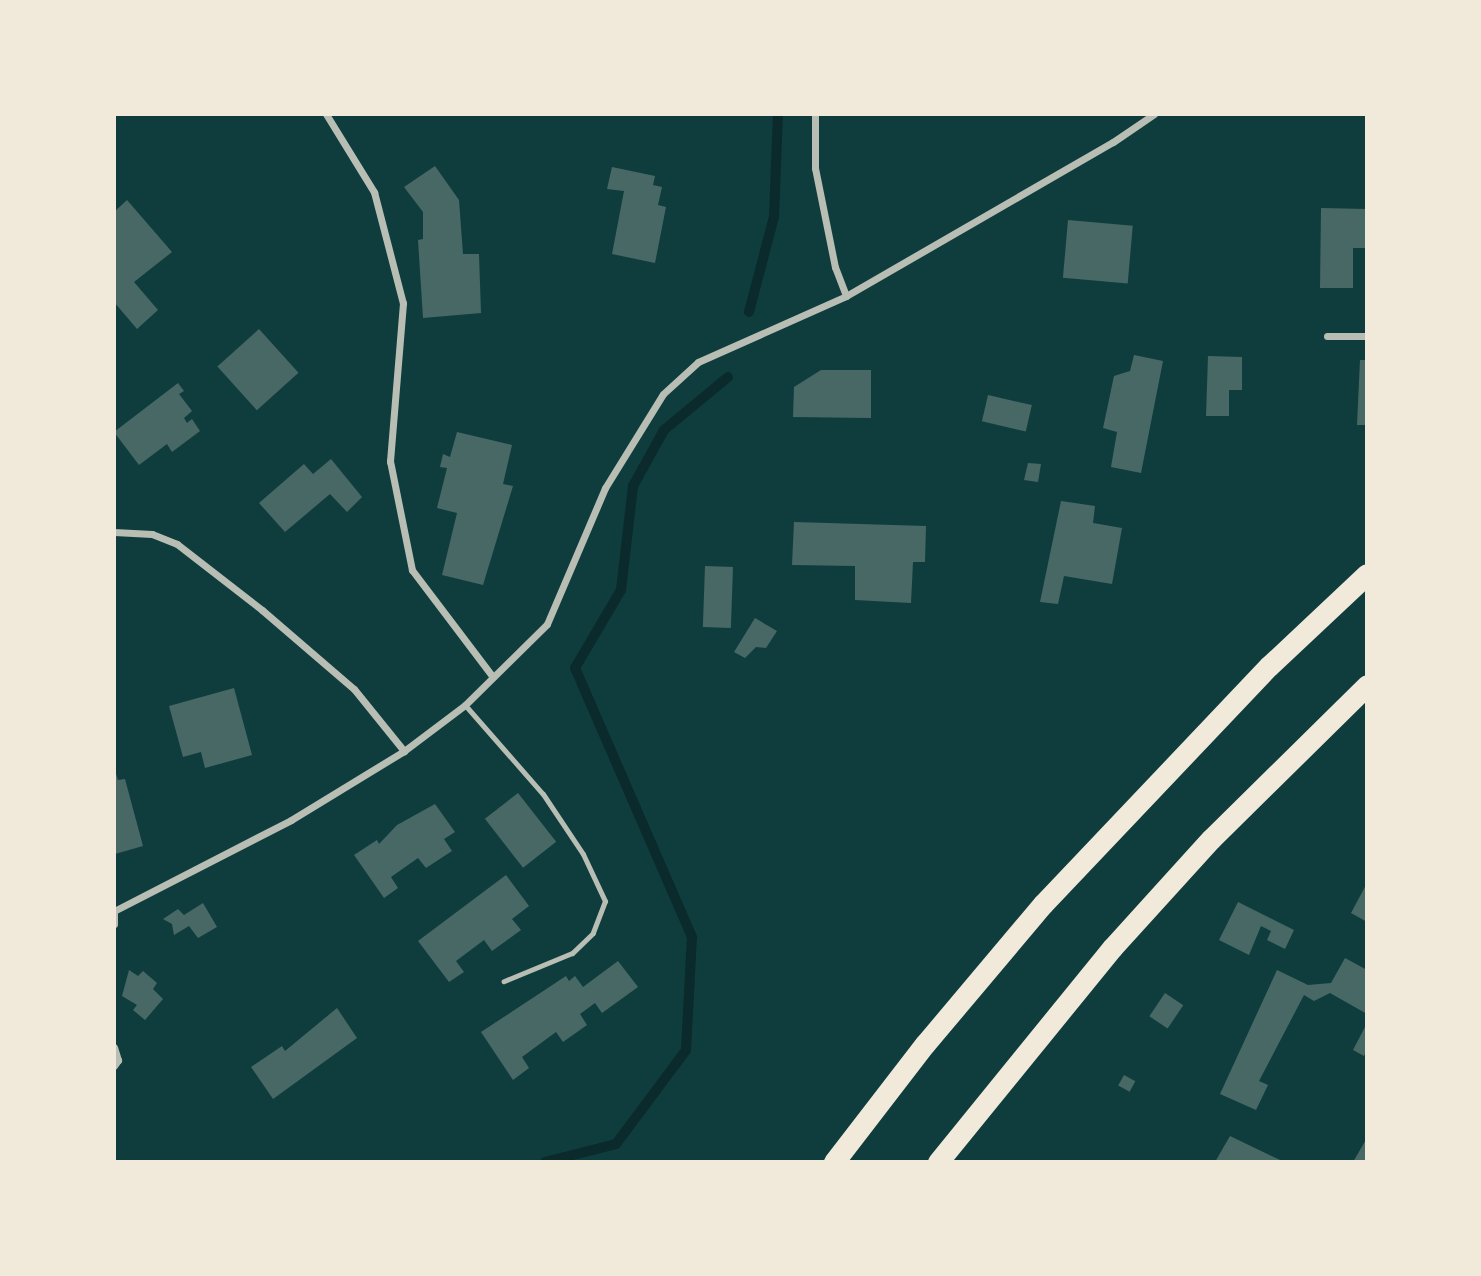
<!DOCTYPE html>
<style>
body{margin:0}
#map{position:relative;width:1481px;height:1276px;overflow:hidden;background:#0f3d3e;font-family:"Noto Serif",serif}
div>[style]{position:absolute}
.stream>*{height:10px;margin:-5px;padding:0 5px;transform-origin:5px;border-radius:5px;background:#0a2a2b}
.building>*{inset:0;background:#486865;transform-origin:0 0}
.service>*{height:5px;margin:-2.5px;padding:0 2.5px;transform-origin:2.5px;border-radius:2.5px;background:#b8beb3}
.minor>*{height:7px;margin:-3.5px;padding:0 3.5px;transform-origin:3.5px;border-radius:3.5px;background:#b8beb3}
.motorway>*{height:21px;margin:-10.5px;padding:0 10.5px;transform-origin:10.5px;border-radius:10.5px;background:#f1e9da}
span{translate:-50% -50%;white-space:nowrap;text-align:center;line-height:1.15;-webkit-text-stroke:6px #f1e9da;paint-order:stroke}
.frame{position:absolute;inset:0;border:116px solid #f1e9da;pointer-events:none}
</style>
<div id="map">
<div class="stream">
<i style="left:749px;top:312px;width:98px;rotate:-75.3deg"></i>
<i style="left:774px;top:217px;width:103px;rotate:-87.8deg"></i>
<i style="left:545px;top:1162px;width:73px;rotate:-14.2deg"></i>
<i style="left:616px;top:1144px;width:117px;rotate:-53.3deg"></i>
<i style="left:686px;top:1050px;width:113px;rotate:-87deg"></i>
<i style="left:692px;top:937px;width:293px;rotate:-113.5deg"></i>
<i style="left:575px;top:668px;width:91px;rotate:-59.5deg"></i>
<i style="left:621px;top:590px;width:105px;rotate:-83.4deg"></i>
<i style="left:633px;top:486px;width:64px;rotate:-61deg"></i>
<i style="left:664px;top:430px;width:83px;rotate:-39.6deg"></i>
</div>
<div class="building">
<i style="clip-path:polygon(435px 166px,459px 200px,463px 254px,479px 254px,481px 313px,423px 318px,418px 240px,423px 239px,423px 212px,404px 187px)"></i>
<i style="clip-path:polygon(612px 167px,655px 176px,653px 185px,662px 187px,658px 205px,666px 207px,655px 263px,612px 254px,624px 191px,607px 189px)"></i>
<i style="clip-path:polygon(127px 200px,172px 252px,134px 282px,158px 310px,137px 329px,114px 302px,114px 212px)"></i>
<i style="clip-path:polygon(1321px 208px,1367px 209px,1367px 248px,1353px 248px,1353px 288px,1320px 288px)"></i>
<i style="left:1068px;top:220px;width:65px;height:58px;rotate:5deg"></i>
<i style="left:259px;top:329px;width:59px;height:56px;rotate:48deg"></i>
<i style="clip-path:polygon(1134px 355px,1163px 361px,1141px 473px,1111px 467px,1117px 432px,1103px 428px,1114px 376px,1130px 371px)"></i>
<i style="clip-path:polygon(1208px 356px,1242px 357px,1242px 390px,1229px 390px,1229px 416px,1206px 416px)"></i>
<i style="clip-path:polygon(1360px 360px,1367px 360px,1367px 425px,1357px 425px)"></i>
<i style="clip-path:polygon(821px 370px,871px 370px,871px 418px,793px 417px,794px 387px)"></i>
<i style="clip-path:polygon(178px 383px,184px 391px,179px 394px,192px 411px,184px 418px,187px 423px,192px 419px,200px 431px,172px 452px,167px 444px,139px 465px,114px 432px)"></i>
<i style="left:988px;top:395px;width:45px;height:27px;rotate:13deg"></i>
<i style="clip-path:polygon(457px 432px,512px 445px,503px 484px,513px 486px,483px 585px,442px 575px,457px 513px,437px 508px,447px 468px,440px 467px,443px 454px,450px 457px)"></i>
<i style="clip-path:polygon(331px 459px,362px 497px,347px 512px,330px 494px,285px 532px,259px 503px,304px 464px,313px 474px)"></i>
<i style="clip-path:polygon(1028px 463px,1041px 464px,1038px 482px,1024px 480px)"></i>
<i style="clip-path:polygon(1061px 501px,1095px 506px,1093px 523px,1122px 528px,1112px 584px,1064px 576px,1058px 604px,1040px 602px)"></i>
<i style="clip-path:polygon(794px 522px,926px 526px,925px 562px,913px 562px,911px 603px,855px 600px,855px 566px,792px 565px)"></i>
<i style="left:705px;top:566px;width:28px;height:61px;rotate:2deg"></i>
<i style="clip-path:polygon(755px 618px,777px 631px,766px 648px,756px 647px,745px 658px,734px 652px)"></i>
<i style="clip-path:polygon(234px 688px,252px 755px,205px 768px,201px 752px,183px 757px,169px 706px)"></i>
<i style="clip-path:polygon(114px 767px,118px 780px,125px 779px,143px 846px,115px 854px)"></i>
<i style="left:518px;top:793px;width:62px;height:42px;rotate:52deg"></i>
<i style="clip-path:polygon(435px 804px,455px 832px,444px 839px,452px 851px,426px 868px,418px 858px,391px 877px,398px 888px,384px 898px,354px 855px,377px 840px,379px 844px,397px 825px)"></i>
<i style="clip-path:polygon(506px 875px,529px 906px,512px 919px,521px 930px,492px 951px,484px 940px,456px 961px,464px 972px,449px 982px,418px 941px)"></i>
<i style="clip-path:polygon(1367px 883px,1367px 922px,1351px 913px)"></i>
<i style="clip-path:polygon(1238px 902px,1294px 930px,1285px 949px,1267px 940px,1271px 931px,1261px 926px,1249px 955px,1219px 940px)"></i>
<i style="clip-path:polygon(203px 903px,217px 927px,198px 938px,189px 926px,174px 935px,172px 924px,163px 919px,178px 909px,184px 915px)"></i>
<i style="clip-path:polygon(1345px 958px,1367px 970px,1367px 1014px,1330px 993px,1314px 1001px,1304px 995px,1259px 1081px,1268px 1085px,1256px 1110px,1220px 1094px,1277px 970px,1308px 985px,1331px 983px)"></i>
<i style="clip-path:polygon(618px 961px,638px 987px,602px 1013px,595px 1003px,580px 1014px,587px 1025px,563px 1042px,556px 1032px,522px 1057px,529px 1068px,513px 1080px,481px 1032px,566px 976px,569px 981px,575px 976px,583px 987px)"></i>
<i style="clip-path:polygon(129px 970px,138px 976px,143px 971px,157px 983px,153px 989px,163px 999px,145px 1020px,133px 1010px,137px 1005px,122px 996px)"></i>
<i style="left:1165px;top:993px;width:22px;height:28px;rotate:34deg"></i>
<i style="clip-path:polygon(337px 1008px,357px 1038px,273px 1099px,251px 1067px,282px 1046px,285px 1051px)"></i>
<i style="clip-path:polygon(1367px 1023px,1367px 1049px,1364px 1056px,1353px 1050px)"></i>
<i style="left:1124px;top:1075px;width:13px;height:12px;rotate:29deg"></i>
<i style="clip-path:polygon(1230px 1136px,1280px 1160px,1279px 1162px,1215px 1162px)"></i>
<i style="clip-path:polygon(1367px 1138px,1367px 1162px,1353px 1162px)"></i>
</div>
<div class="service">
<i style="left:465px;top:705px;width:118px;rotate:48.8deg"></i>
<i style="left:543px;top:794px;width:72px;rotate:56.3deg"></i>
<i style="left:583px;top:854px;width:52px;rotate:64.9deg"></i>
<i style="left:605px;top:901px;width:34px;rotate:111deg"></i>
<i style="left:593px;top:933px;width:29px;rotate:136deg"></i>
<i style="left:572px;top:953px;width:74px;rotate:157.6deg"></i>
</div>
<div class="minor">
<i style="left:326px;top:114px;width:92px;rotate:58.4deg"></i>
<i style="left:374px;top:192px;width:115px;rotate:75.4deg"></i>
<i style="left:403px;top:303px;width:159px;rotate:94.7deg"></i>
<i style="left:390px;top:461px;width:111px;rotate:78.6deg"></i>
<i style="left:412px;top:570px;width:134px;rotate:52.9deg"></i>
<i style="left:815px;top:114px;width:54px;rotate:90deg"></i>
<i style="left:815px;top:168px;width:101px;rotate:78.6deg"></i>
<i style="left:835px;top:267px;width:31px;rotate:69deg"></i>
<i style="left:1327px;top:336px;width:40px"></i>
<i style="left:114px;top:532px;width:38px;rotate:3deg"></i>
<i style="left:152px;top:534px;width:27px;rotate:22deg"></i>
<i style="left:177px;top:544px;width:108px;rotate:37.8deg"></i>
<i style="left:262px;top:610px;width:121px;rotate:40.7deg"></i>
<i style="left:354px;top:689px;width:80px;rotate:51.1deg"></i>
<i style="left:114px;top:911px;width:199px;rotate:-27.2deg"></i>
<i style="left:291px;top:820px;width:132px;rotate:-31.4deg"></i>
<i style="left:404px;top:751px;width:76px;rotate:-37deg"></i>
<i style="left:465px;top:705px;width:115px;rotate:-44.6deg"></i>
<i style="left:547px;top:624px;width:148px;rotate:-66.9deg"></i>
<i style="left:605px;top:488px;width:110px;rotate:-58.3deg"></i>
<i style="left:663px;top:394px;width:47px;rotate:-42.4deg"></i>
<i style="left:698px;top:362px;width:162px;rotate:-24deg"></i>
<i style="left:846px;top:296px;width:308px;rotate:-30deg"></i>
<i style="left:1113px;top:142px;width:50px;rotate:-34.3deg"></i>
<i style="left:114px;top:924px;width:14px;rotate:-90deg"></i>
<i style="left:114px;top:1047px;width:14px;rotate:73deg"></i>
<i style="left:118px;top:1060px;width:7px;rotate:124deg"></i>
</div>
<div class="motorway">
<i style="left:834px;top:1162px;width:149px;rotate:-52.4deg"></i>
<i style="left:925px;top:1044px;width:183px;rotate:-49.9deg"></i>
<i style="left:1043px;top:904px;width:328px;rotate:-46.5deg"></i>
<i style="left:1269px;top:666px;width:134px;rotate:-43.2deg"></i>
<i style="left:938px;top:1162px;width:276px;rotate:-50.9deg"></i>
<i style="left:1112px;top:948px;width:147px;rotate:-47.8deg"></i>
<i style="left:1211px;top:839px;width:219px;rotate:-44.6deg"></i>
</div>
<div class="frame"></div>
</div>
